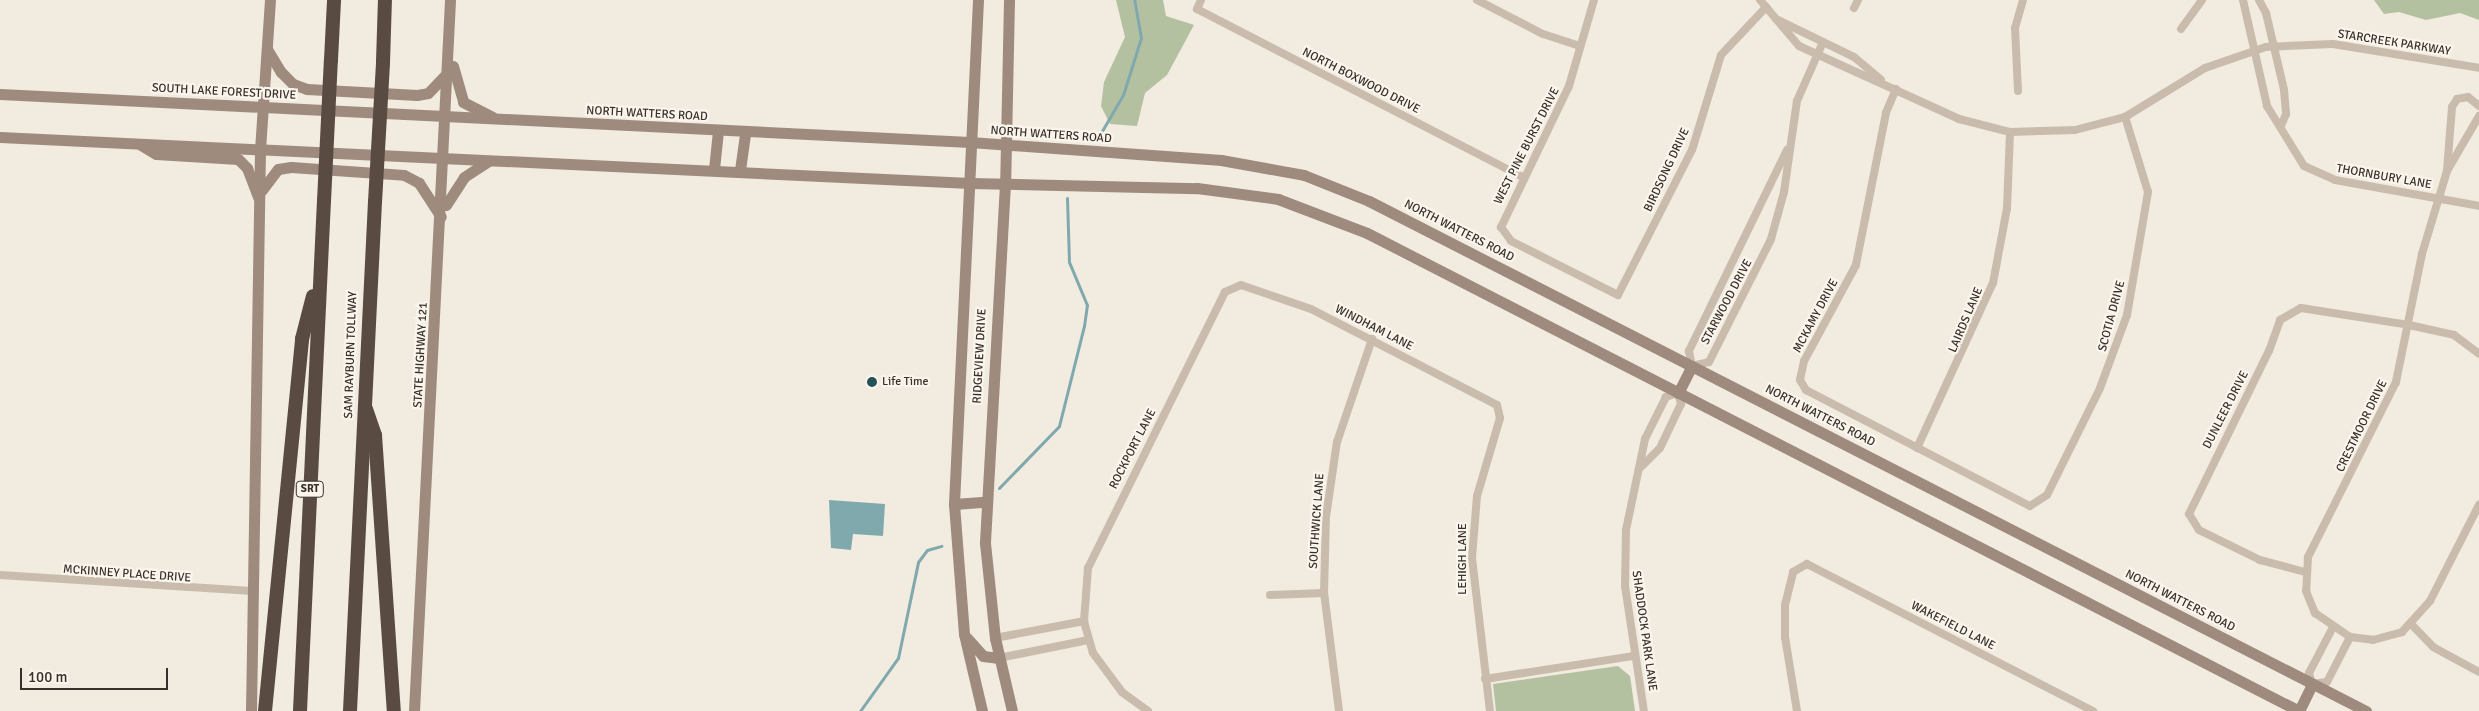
<!DOCTYPE html>
<style>
body{margin:0}
#map{position:relative;width:2479px;height:711px;overflow:hidden;background:#f2ebe0;font-family:Signika,sans-serif}
div>[style]{position:absolute}
.green>*{inset:0;background:#b4c1a0}
.water>*{inset:0;background:#80a9ae}
.stream>*{height:3px;margin:-1.5px;padding:0 1.5px;transform-origin:1.5px;border-radius:1.5px;background:#80a9ae}
.street>*{height:8px;margin:-4px;padding:0 4px;transform-origin:4px;border-radius:4px;background:#cabcac}
.secondary>*{height:11px;margin:-5.5px;padding:0 5.5px;transform-origin:5.5px;border-radius:5.5px;background:#9e8b7d}
.highway>*{height:14px;margin:-7px;padding:0 7px;transform-origin:7px;border-radius:7px;background:#594b42}
.highway-bridge>*{height:14px;margin:-7px;padding:0 7px;transform-origin:7px;border-radius:7px;background:#594b42}
.dots>*{width:14px;height:14px;translate:-50% -50%;box-sizing:border-box;border:2px solid #faf5ed;border-radius:50%}
span{translate:-50% -50%;white-space:nowrap;text-align:center;line-height:1.15;-webkit-text-stroke:4.5px #faf5ed;paint-order:stroke}
.shield-label span{padding:1px 4px;background:#faf5ed;border:1px solid;border-radius:4px;-webkit-text-stroke-width:0}
.shield-label{font-size:11px;color:#39302b;font-weight:700}
.street-label{font-size:12px;color:#39302b}
.poi-label{font-size:12px;color:#39302b}
.left{translate:0 -50%;text-align:left}
.scale{position:absolute;left:20px;top:668px;width:148px;height:22px;box-sizing:border-box;border:2px solid #39302b;border-top:0;padding-left:6px;font-size:15px;line-height:18px;white-space:nowrap;color:#39302b;-webkit-text-stroke:4px #faf5ed;paint-order:stroke}
</style>
<div id="map">
<div class="green">
<i style="clip-path:polygon(1116px 0,1163px 0,1166px 16px,1194px 25px,1167px 75px,1145px 93px,1137px 126px,1110px 124px,1101px 106px,1104px 82px,1125px 37px)"></i>
<i style="clip-path:polygon(2374px 0,2479px 0,2479px 20px,2460px 13px,2426px 20px,2399px 12px,2384px 14px)"></i>
<i style="clip-path:polygon(1618px 666px,1630px 676px,1635px 711px,1496px 711px,1493px 684px)"></i>
</div>
<div class="water">
<i style="clip-path:polygon(829px 500px,885px 504px,883px 536px,853px 534px,851px 550px,831px 548px)"></i>
</div>
<div class="stream">
<i style="left:1099px;top:136px;width:48px;rotate:-59.7deg"></i>
<i style="left:1123px;top:95px;width:60px;rotate:-72.5deg"></i>
<i style="left:1141px;top:38px;width:39px;rotate:-100deg"></i>
<i style="left:999px;top:488px;width:86px;rotate:-45.9deg"></i>
<i style="left:1059px;top:426px;width:103px;rotate:-76deg"></i>
<i style="left:1084px;top:326px;width:21px;rotate:-82deg"></i>
<i style="left:1087px;top:305px;width:47px;rotate:-112.7deg"></i>
<i style="left:1069px;top:262px;width:64px;rotate:-91.8deg"></i>
<i style="left:860px;top:711px;width:65px;rotate:-54.4deg"></i>
<i style="left:898px;top:658px;width:98px;rotate:-78.2deg"></i>
<i style="left:918px;top:562px;width:15px;rotate:-53deg"></i>
<i style="left:927px;top:550px;width:15px;rotate:-16deg"></i>
</div>
<div class="street">
<i style="left:1201px;top:0;width:10px;rotate:114deg"></i>
<i style="left:1197px;top:9px;width:368px;rotate:27.3deg"></i>
<i style="left:1477px;top:0;width:74px;rotate:27.3deg"></i>
<i style="left:1543px;top:34px;width:38px;rotate:18deg"></i>
<i style="left:1594px;top:0;width:90px;rotate:106.2deg"></i>
<i style="left:1569px;top:86px;width:157px;rotate:115.7deg"></i>
<i style="left:1501px;top:227px;width:17px;rotate:54deg"></i>
<i style="left:1511px;top:241px;width:120px;rotate:26.8deg"></i>
<i style="left:1618px;top:295px;width:163px;rotate:-63deg"></i>
<i style="left:1692px;top:150px;width:99px;rotate:-73deg"></i>
<i style="left:1721px;top:55px;width:66px;rotate:-46.8deg"></i>
<i style="left:1760px;top:0;width:60px;rotate:49.7deg"></i>
<i style="left:1799px;top:46px;width:176px;rotate:24.5deg"></i>
<i style="left:1959px;top:119px;width:53px;rotate:14.3deg"></i>
<i style="left:2010px;top:132px;width:65px;rotate:-1.8deg"></i>
<i style="left:2075px;top:130px;width:52px;rotate:-14.6deg"></i>
<i style="left:2125px;top:117px;width:94px;rotate:-31.5deg"></i>
<i style="left:2205px;top:68px;width:65px;rotate:-19deg"></i>
<i style="left:2266px;top:47px;width:67px;rotate:-2.6deg"></i>
<i style="left:2333px;top:44px;width:148px;rotate:9.3deg"></i>
<i style="left:2243px;top:0;width:109px;rotate:77.2deg"></i>
<i style="left:2267px;top:106px;width:70px;rotate:58.3deg"></i>
<i style="left:2304px;top:166px;width:34px;rotate:24deg"></i>
<i style="left:2335px;top:180px;width:146px;rotate:10.2deg"></i>
<i style="left:2259px;top:0;width:15px;rotate:62deg"></i>
<i style="left:2266px;top:13px;width:79px;rotate:76.8deg"></i>
<i style="left:2284px;top:90px;width:24px;rotate:85deg"></i>
<i style="left:2286px;top:114px;width:13px;rotate:113deg"></i>
<i style="left:1854px;top:8px;width:9px;rotate:-63deg"></i>
<i style="left:1776px;top:19px;width:87px;rotate:26deg"></i>
<i style="left:1854px;top:57px;width:35px;rotate:40deg"></i>
<i style="left:2181px;top:29px;width:36px;rotate:-54deg"></i>
<i style="left:1896px;top:89px;width:26px;rotate:113deg"></i>
<i style="left:1886px;top:113px;width:155px;rotate:101.2deg"></i>
<i style="left:1856px;top:265px;width:109px;rotate:118.4deg"></i>
<i style="left:1804px;top:361px;width:19px;rotate:102deg"></i>
<i style="left:1800px;top:380px;width:12px;rotate:59deg"></i>
<i style="left:1806px;top:390px;width:252px;rotate:27.4deg"></i>
<i style="left:2030px;top:506px;width:20px;rotate:-33deg"></i>
<i style="left:2047px;top:495px;width:119px;rotate:-63.6deg"></i>
<i style="left:2100px;top:388px;width:78px;rotate:-69.7deg"></i>
<i style="left:2127px;top:315px;width:125px;rotate:-80.3deg"></i>
<i style="left:2148px;top:192px;width:78px;rotate:-107deg"></i>
<i style="left:2018px;top:91px;width:63px;rotate:-92.7deg"></i>
<i style="left:2015px;top:28px;width:29px;rotate:-74deg"></i>
<i style="left:2479px;top:106px;width:14px;rotate:-141deg"></i>
<i style="left:2468px;top:97px;width:11px;rotate:170deg"></i>
<i style="left:2457px;top:99px;width:9px;rotate:122deg"></i>
<i style="left:2452px;top:107px;width:64px;rotate:94.5deg"></i>
<i style="left:2447px;top:171px;width:87px;rotate:106.8deg"></i>
<i style="left:2422px;top:254px;width:131px;rotate:101.5deg"></i>
<i style="left:2396px;top:382px;width:196px;rotate:116.7deg"></i>
<i style="left:2308px;top:557px;width:34px;rotate:93deg"></i>
<i style="left:2306px;top:591px;width:24px;rotate:68deg"></i>
<i style="left:2315px;top:613px;width:42px;rotate:34.4deg"></i>
<i style="left:2350px;top:637px;width:23px;rotate:7deg"></i>
<i style="left:2373px;top:640px;width:30px;rotate:-15deg"></i>
<i style="left:2402px;top:632px;width:42px;rotate:-47.9deg"></i>
<i style="left:2430px;top:601px;width:108px;rotate:-63deg"></i>
<i style="left:1787px;top:150px;width:224px;rotate:116deg"></i>
<i style="left:1689px;top:351px;width:15px;rotate:79deg"></i>
<i style="left:1692px;top:366px;width:17px;rotate:-13deg"></i>
<i style="left:1709px;top:362px;width:138px;rotate:-63.2deg"></i>
<i style="left:1771px;top:239px;width:49px;rotate:-74.5deg"></i>
<i style="left:1784px;top:192px;width:92px;rotate:-81.9deg"></i>
<i style="left:1797px;top:101px;width:64px;rotate:-66.2deg"></i>
<i style="left:2447px;top:171px;width:64px;rotate:-59.8deg"></i>
<i style="left:1917px;top:448px;width:182px;rotate:-65.3deg"></i>
<i style="left:1993px;top:283px;width:76px;rotate:-79.4deg"></i>
<i style="left:2007px;top:208px;width:76px;rotate:-87.7deg"></i>
<i style="left:1642px;top:466px;width:25px;rotate:-45deg"></i>
<i style="left:1660px;top:448px;width:49px;rotate:-64.5deg"></i>
<i style="left:1681px;top:404px;width:11px;rotate:-105deg"></i>
<i style="left:1678px;top:393px;width:13px;rotate:162deg"></i>
<i style="left:1666px;top:397px;width:47px;rotate:116.6deg"></i>
<i style="left:1645px;top:439px;width:93px;rotate:101.8deg"></i>
<i style="left:1626px;top:530px;width:56px;rotate:91deg"></i>
<i style="left:1625px;top:586px;width:126px;rotate:81.4deg"></i>
<i style="left:2305px;top:572px;width:47px;rotate:-165.1deg"></i>
<i style="left:2260px;top:560px;width:68px;rotate:-153.8deg"></i>
<i style="left:2199px;top:530px;width:19px;rotate:-122deg"></i>
<i style="left:2189px;top:514px;width:182px;rotate:-63.9deg"></i>
<i style="left:2269px;top:351px;width:33px;rotate:-70deg"></i>
<i style="left:2280px;top:320px;width:24px;rotate:-30deg"></i>
<i style="left:2301px;top:308px;width:109px;rotate:8.9deg"></i>
<i style="left:2409px;top:325px;width:46px;rotate:12.5deg"></i>
<i style="left:2454px;top:335px;width:31px;rotate:37deg"></i>
<i style="left:0;top:575px;width:253px;rotate:3.6deg"></i>
<i style="left:1270px;top:595px;width:54px;rotate:-2.1deg"></i>
<i style="left:2412px;top:625px;width:30px;rotate:46deg"></i>
<i style="left:2433px;top:647px;width:52px;rotate:28.5deg"></i>
<i style="left:2332px;top:629px;width:50px;rotate:117.6deg"></i>
<i style="left:2309px;top:673px;width:11px;rotate:75deg"></i>
<i style="left:2312px;top:684px;width:15px;rotate:-8deg"></i>
<i style="left:2327px;top:682px;width:51px;rotate:-62.9deg"></i>
<i style="left:995px;top:638px;width:91px;rotate:-10.8deg"></i>
<i style="left:999px;top:658px;width:91px;rotate:-11.4deg"></i>
<i style="left:1485px;top:679px;width:151px;rotate:-8.8deg"></i>
<i style="left:1148px;top:711px;width:32px;rotate:-144deg"></i>
<i style="left:1122px;top:692px;width:49px;rotate:-126.6deg"></i>
<i style="left:1093px;top:653px;width:33px;rotate:-106deg"></i>
<i style="left:1084px;top:621px;width:53px;rotate:-85.7deg"></i>
<i style="left:1088px;top:568px;width:308px;rotate:-63.6deg"></i>
<i style="left:1225px;top:292px;width:17px;rotate:-24deg"></i>
<i style="left:1241px;top:285px;width:74px;rotate:18.9deg"></i>
<i style="left:1311px;top:309px;width:209px;rotate:27.3deg"></i>
<i style="left:1497px;top:405px;width:13px;rotate:77deg"></i>
<i style="left:1500px;top:418px;width:81px;rotate:106.4deg"></i>
<i style="left:1477px;top:496px;width:62px;rotate:94.6deg"></i>
<i style="left:1472px;top:558px;width:154px;rotate:83.3deg"></i>
<i style="left:1339px;top:711px;width:119px;rotate:-97.2deg"></i>
<i style="left:1324px;top:593px;width:76px;rotate:-88.5deg"></i>
<i style="left:1326px;top:517px;width:76px;rotate:-81.7deg"></i>
<i style="left:1337px;top:442px;width:109px;rotate:-71.2deg"></i>
<i style="left:1797px;top:711px;width:75px;rotate:-99.2deg"></i>
<i style="left:1785px;top:637px;width:32px;rotate:-90deg"></i>
<i style="left:1785px;top:605px;width:34px;rotate:-76deg"></i>
<i style="left:1793px;top:572px;width:16px;rotate:-30deg"></i>
<i style="left:1807px;top:564px;width:322px;rotate:27.2deg"></i>
</div>
<div class="secondary">
<i style="left:978px;top:0;width:505px;rotate:92.73deg"></i>
<i style="left:954px;top:504px;width:130px;rotate:85.6deg"></i>
<i style="left:964px;top:634px;width:79px;rotate:76.8deg"></i>
<i style="left:1009px;top:0;width:184px;rotate:91.2deg"></i>
<i style="left:1005px;top:184px;width:360px;rotate:93.2deg"></i>
<i style="left:985px;top:543px;width:96px;rotate:84deg"></i>
<i style="left:995px;top:638px;width:75px;rotate:76.9deg"></i>
<i style="left:267px;top:49px;width:27px;rotate:59deg"></i>
<i style="left:281px;top:72px;width:17px;rotate:45deg"></i>
<i style="left:293px;top:84px;width:15px;rotate:20deg"></i>
<i style="left:307px;top:89px;width:110px;rotate:3.1deg"></i>
<i style="left:417px;top:95px;width:11px;rotate:-10deg"></i>
<i style="left:428px;top:93px;width:28px;rotate:-46deg"></i>
<i style="left:453px;top:66px;width:37px;rotate:74deg"></i>
<i style="left:463px;top:102px;width:33px;rotate:27deg"></i>
<i style="left:0;top:94px;width:971px;rotate:2.83deg"></i>
<i style="left:970px;top:142px;width:252px;rotate:4.1deg"></i>
<i style="left:1221px;top:160px;width:84px;rotate:10.2deg"></i>
<i style="left:1304px;top:175px;width:70px;rotate:21.8deg"></i>
<i style="left:1369px;top:201px;width:1120px;rotate:27.09deg"></i>
<i style="left:0;top:137px;width:971px;rotate:2.72deg"></i>
<i style="left:970px;top:183px;width:227px;rotate:1.3deg"></i>
<i style="left:1197px;top:188px;width:82px;rotate:7.7deg"></i>
<i style="left:1278px;top:199px;width:95px;rotate:20.9deg"></i>
<i style="left:1367px;top:233px;width:1047px;rotate:27.15deg"></i>
<i style="left:141px;top:145px;width:17px;rotate:31deg"></i>
<i style="left:156px;top:154px;width:82px;rotate:3.5deg"></i>
<i style="left:238px;top:159px;width:13px;rotate:45deg"></i>
<i style="left:247px;top:168px;width:31px;rotate:69deg"></i>
<i style="left:714px;top:169px;width:37px;rotate:-84deg"></i>
<i style="left:740px;top:170px;width:36px;rotate:-82deg"></i>
<i style="left:262px;top:190px;width:26px;rotate:-53deg"></i>
<i style="left:278px;top:169px;width:13px;rotate:-9deg"></i>
<i style="left:291px;top:167px;width:113px;rotate:4deg"></i>
<i style="left:404px;top:175px;width:17px;rotate:28deg"></i>
<i style="left:419px;top:183px;width:40px;rotate:57.1deg"></i>
<i style="left:446px;top:205px;width:33px;rotate:-57deg"></i>
<i style="left:464px;top:177px;width:30px;rotate:-33deg"></i>
<i style="left:1678px;top:393px;width:30px;rotate:-63deg"></i>
<i style="left:954px;top:504px;width:31px;rotate:-4deg"></i>
<i style="left:967px;top:638px;width:24px;rotate:48deg"></i>
<i style="left:983px;top:656px;width:16px;rotate:7deg"></i>
<i style="left:251px;top:711px;width:561px;rotate:-89.08deg"></i>
<i style="left:260px;top:150px;width:150px;rotate:-86.2deg"></i>
<i style="left:414px;top:711px;width:712px;rotate:-87.1deg"></i>
<i style="left:2299px;top:711px;width:30px;rotate:-64deg"></i>
</div>
<div class="highway">
<i style="left:331px;top:60px;width:60px;rotate:-87.1deg"></i>
<i style="left:383px;top:62px;width:62px;rotate:-88.2deg"></i>
<i style="left:366px;top:409px;width:28px;rotate:71deg"></i>
<i style="left:375px;top:435px;width:277px;rotate:86.1deg"></i>
<i style="left:265px;top:711px;width:374px;rotate:-84.3deg"></i>
<i style="left:302px;top:339px;width:44px;rotate:-75.7deg"></i>
<i style="left:300px;top:711px;width:511px;rotate:-87.31deg"></i>
<i style="left:350px;top:711px;width:510px;rotate:-87.19deg"></i>
</div>
<div class="highway-bridge">
<i style="left:324px;top:201px;width:141px;rotate:-87.2deg"></i>
<i style="left:375px;top:202px;width:140px;rotate:-86.7deg"></i>
</div>
<div class="dots">
<i style="left:872px;top:382px;background:#225259"></i>
</div>
<div class="shield-label">
<span style="left:310px;top:489px">SRT</span>
</div>
<div class="street-label">
<span style="left:2394px;top:43px;rotate:9deg">STARCREEK PARKWAY</span>
<span style="left:1361px;top:81px;rotate:27deg">NORTH BOXWOOD DRIVE</span>
<span style="left:224px;top:92px;rotate:3deg">SOUTH LAKE FOREST DRIVE</span>
<span style="left:647px;top:114px;rotate:3deg">NORTH WATTERS ROAD</span>
<span style="left:1051px;top:135px;rotate:4deg">NORTH WATTERS ROAD</span>
<span style="left:1527px;top:146px;rotate:-63deg">WEST PINE BURST DRIVE</span>
<span style="left:1667px;top:170px;rotate:-65deg">BIRDSONG DRIVE</span>
<span style="left:2384px;top:177px;rotate:10deg">THORNBURY LANE</span>
<span style="left:1459px;top:231px;rotate:27deg">NORTH WATTERS ROAD</span>
<span style="left:1727px;top:302px;rotate:-62deg">STARWOOD DRIVE</span>
<span style="left:1816px;top:316px;rotate:-62deg">MCKAMY DRIVE</span>
<span style="left:2112px;top:316px;rotate:-75deg">SCOTIA DRIVE</span>
<span style="left:1966px;top:320px;rotate:-67deg">LAIRDS LANE</span>
<span style="left:1374px;top:328px;rotate:27deg">WINDHAM LANE</span>
<span style="left:351px;top:355px;rotate:-88deg">SAM RAYBURN TOLLWAY</span>
<span style="left:421px;top:355px;rotate:-87deg">STATE HIGHWAY 121</span>
<span style="left:980px;top:356px;rotate:-87deg">RIDGEVIEW DRIVE</span>
<span style="left:2226px;top:410px;rotate:-63deg">DUNLEER DRIVE</span>
<span style="left:1820px;top:416px;rotate:27deg">NORTH WATTERS ROAD</span>
<span style="left:2362px;top:426px;rotate:-64deg">CRESTMOOR DRIVE</span>
<span style="left:1133px;top:449px;rotate:-63deg">ROCKPORT LANE</span>
<span style="left:1317px;top:521px;rotate:-86deg">SOUTHWICK LANE</span>
<span style="left:1463px;top:559px;rotate:-90deg">LEHIGH LANE</span>
<span style="left:127px;top:574px;rotate:4deg">MCKINNEY PLACE DRIVE</span>
<span style="left:2180px;top:601px;rotate:27deg">NORTH WATTERS ROAD</span>
<span style="left:1953px;top:626px;rotate:27deg">WAKEFIELD LANE</span>
<span style="left:1644px;top:631px;rotate:82deg">SHADDOCK PARK LANE</span>
</div>
<div class="poi-label">
<span class="left" style="left:882px;top:382px">Life Time</span>
</div>
<div class="scale">100 m</div>
</div>
